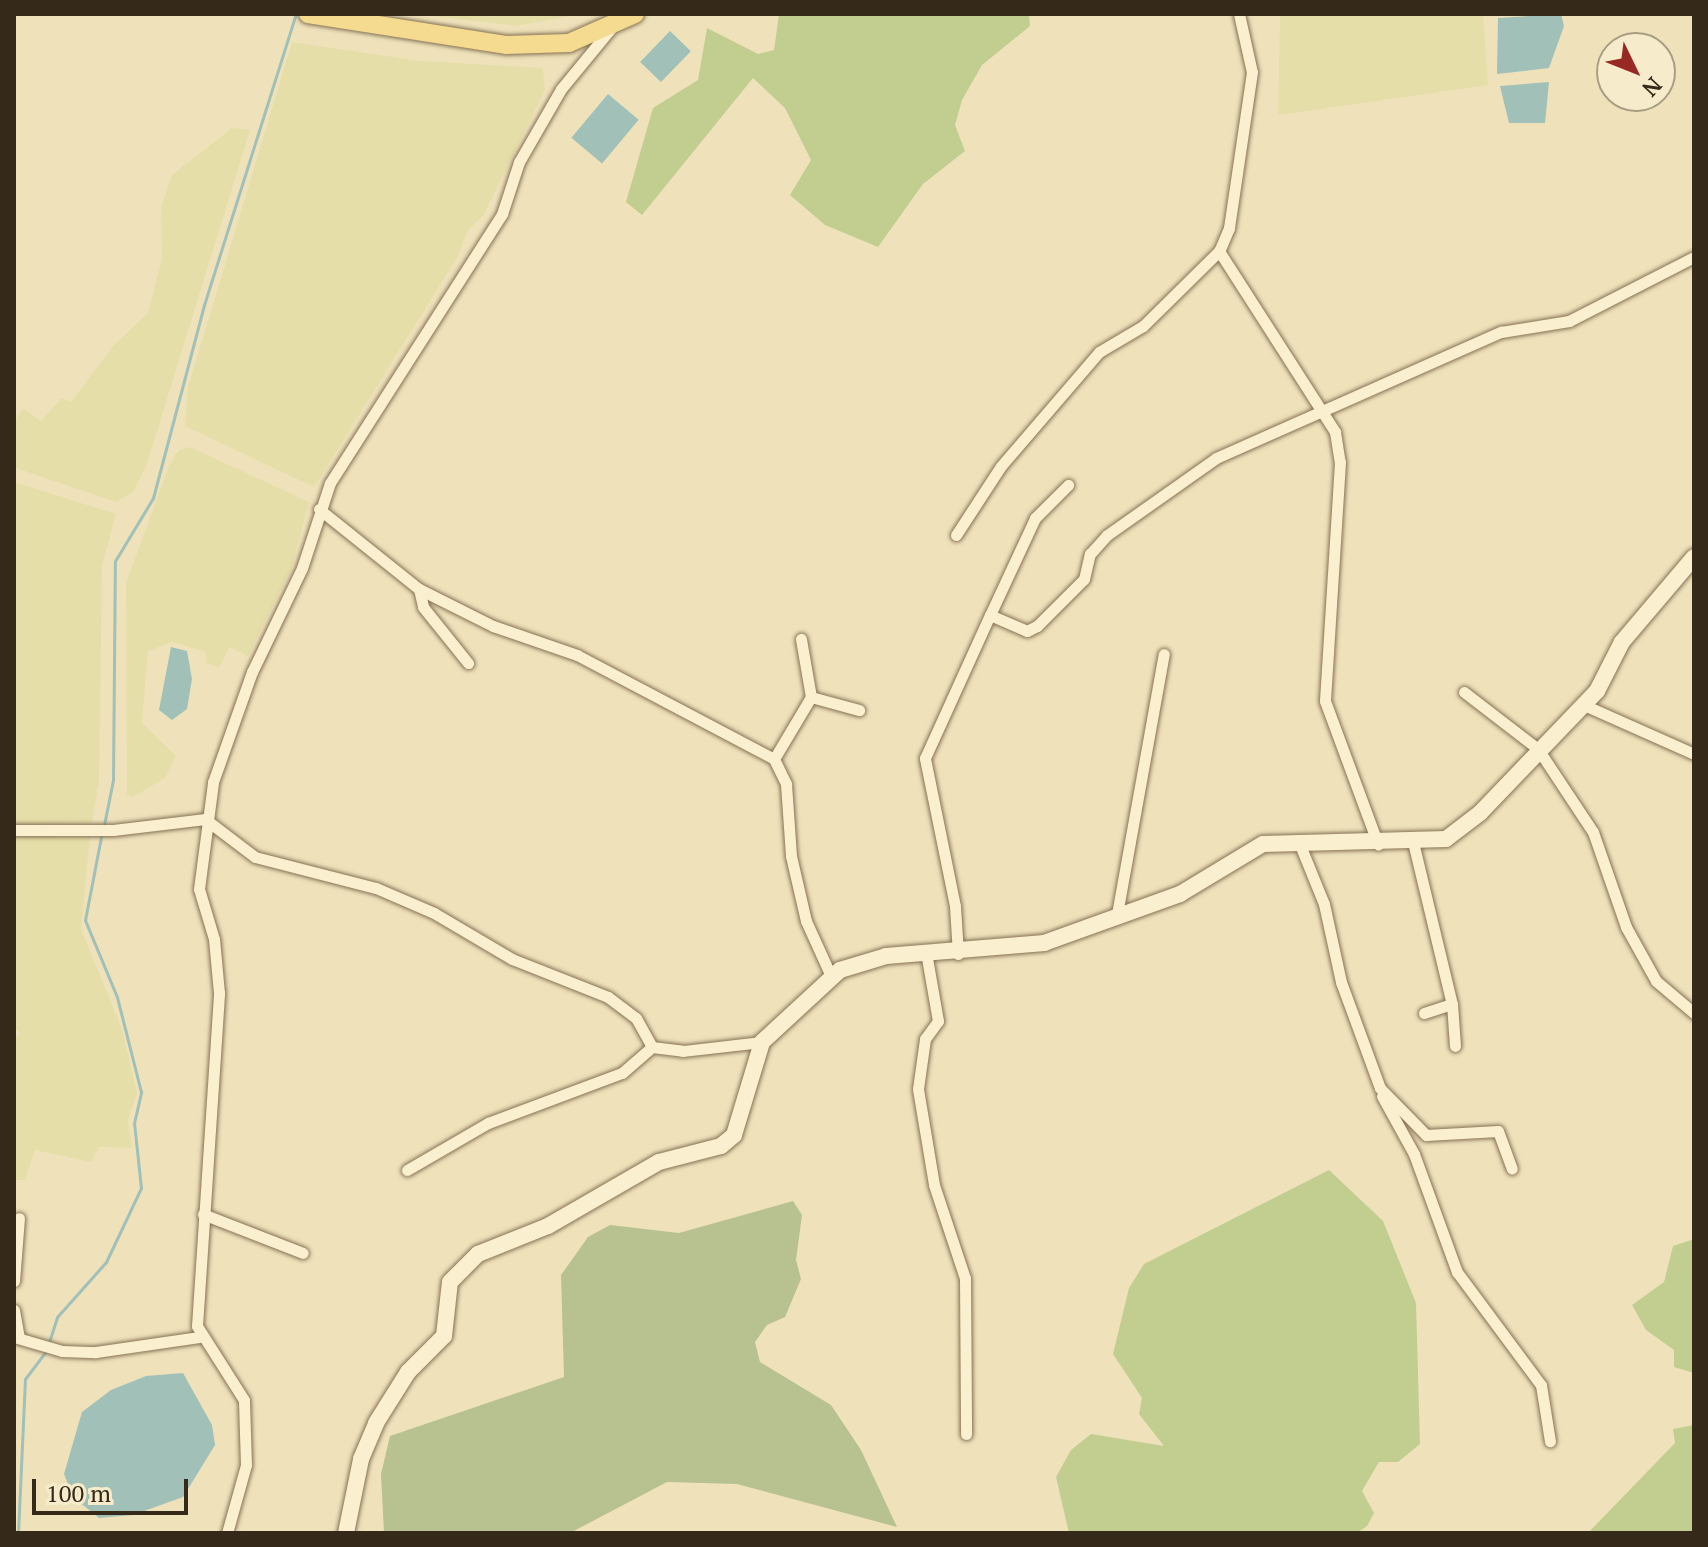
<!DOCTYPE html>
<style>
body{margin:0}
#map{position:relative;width:1708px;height:1547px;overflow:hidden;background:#efe2bb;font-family:"PT Serif",serif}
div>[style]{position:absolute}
.farmland>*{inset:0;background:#e5dea9}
.green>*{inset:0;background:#c2cd90}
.cemetery>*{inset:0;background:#b8c190}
.water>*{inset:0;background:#a0c0b8;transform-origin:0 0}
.stream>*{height:3px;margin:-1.5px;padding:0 1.5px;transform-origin:1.5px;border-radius:1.5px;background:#a0c0b8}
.roads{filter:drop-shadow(0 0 2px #867255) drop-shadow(0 0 2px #867255)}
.street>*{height:11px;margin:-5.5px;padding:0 5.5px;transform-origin:5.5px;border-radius:5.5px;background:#faefce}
.secondary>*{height:16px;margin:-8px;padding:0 8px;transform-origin:8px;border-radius:8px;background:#faefce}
.primary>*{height:18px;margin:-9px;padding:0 9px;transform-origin:9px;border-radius:9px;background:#f5db90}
span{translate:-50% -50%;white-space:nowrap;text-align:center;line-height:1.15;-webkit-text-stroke:6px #f6eccb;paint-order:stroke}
.frame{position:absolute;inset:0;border:16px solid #35291a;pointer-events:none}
.north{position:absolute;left:1596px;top:32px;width:80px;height:80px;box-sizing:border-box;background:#f6eccb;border:2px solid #a99e84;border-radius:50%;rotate:133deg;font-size:22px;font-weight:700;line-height:32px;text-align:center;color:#35291a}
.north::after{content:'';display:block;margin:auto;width:28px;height:36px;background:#972823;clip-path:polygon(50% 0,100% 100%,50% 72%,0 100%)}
.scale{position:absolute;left:32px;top:1479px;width:156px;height:36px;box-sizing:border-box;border:4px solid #35291a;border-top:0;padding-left:10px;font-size:24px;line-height:28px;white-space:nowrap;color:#35291a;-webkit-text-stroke:6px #f6eccb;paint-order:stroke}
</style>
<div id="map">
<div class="farmland">
<i style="clip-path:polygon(414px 14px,581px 14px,516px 26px)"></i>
<i style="clip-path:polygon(1280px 14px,1483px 14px,1488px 85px,1278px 115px)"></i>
<i style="clip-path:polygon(292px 42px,420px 61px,543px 68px,545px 90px,483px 216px,468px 230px,457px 258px,314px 487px,185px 426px,188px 387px)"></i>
<i style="clip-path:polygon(232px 128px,250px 130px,146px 467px,133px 492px,116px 502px,16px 468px,14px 422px,23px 408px,41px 421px,62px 398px,71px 402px,113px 346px,148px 313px,162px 259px,161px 207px,172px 175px)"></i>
<i style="clip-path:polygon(190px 447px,309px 502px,291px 570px,248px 656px,229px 647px,219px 668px,206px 663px,206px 652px,172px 642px,148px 651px,142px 723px,176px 756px,165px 778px,133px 797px,127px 795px,126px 583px,169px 466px,178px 451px)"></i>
<i style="clip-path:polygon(14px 482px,116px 514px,102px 566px,99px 781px,92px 822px,14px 826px)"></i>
<i style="clip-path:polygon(14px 836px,90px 837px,81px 929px,122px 1029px,137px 1093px,128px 1120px,132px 1148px,99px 1147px,91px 1162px,35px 1150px,25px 1180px,14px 1180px,14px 1040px,20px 1033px,14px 1027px)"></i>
</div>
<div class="green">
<i style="clip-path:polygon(779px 14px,1029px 14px,1030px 26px,982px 65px,962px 100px,955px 125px,965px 151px,923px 184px,878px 247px,825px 225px,790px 195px,811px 160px,785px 108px,753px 78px,642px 215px,626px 202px,653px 108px,698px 80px,707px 28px,758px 54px,774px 50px)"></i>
<i style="clip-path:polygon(1329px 1170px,1383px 1221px,1416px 1303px,1420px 1444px,1398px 1462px,1379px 1462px,1362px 1491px,1374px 1513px,1367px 1526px,1357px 1533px,1069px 1533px,1056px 1477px,1071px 1450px,1091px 1434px,1164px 1446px,1139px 1414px,1142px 1398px,1113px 1354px,1129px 1288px,1144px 1264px)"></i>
<i style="clip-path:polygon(1694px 1239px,1694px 1373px,1674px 1367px,1674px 1350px,1646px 1330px,1632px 1305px,1664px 1282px,1673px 1246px)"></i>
<i style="clip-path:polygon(1694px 1425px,1694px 1533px,1588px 1533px,1675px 1443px,1673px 1429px)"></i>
</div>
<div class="cemetery">
<i style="clip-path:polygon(793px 1201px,802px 1215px,796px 1260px,801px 1279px,785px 1317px,767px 1325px,755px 1342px,760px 1362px,831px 1405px,861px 1450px,897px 1527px,737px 1484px,667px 1482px,570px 1533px,384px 1533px,381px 1474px,390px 1436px,564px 1377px,561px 1275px,588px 1237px,610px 1225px,679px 1233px)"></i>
</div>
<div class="water">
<i style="clip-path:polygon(1561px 14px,1564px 26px,1549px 68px,1497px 74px,1498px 18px)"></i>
<i style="left:670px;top:31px;width:29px;height:43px;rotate:44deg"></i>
<i style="clip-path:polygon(1549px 82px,1545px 123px,1509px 123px,1500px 86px)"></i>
<i style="left:608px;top:94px;width:40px;height:57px;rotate:40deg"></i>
<i style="clip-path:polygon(171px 647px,187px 651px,192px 679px,187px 709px,172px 720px,159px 710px)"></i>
<i style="clip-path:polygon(183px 1373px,212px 1425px,215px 1445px,183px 1497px,133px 1515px,99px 1518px,73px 1497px,64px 1474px,82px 1412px,111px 1390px,146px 1376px)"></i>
</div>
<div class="stream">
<i style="left:104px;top:825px;width:46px;rotate:-78.7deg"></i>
<i style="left:113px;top:780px;width:219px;rotate:-89.5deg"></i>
<i style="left:115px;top:561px;width:74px;rotate:-58.9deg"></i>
<i style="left:153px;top:498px;width:200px;rotate:-75.2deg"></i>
<i style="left:204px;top:305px;width:305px;rotate:-72.5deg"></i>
<i style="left:49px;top:1342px;width:26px;rotate:-72deg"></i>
<i style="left:57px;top:1317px;width:74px;rotate:-48.3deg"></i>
<i style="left:106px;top:1262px;width:82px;rotate:-64.7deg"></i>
<i style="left:141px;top:1188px;width:65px;rotate:-96.1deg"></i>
<i style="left:134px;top:1123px;width:32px;rotate:-77deg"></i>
<i style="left:141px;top:1092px;width:98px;rotate:-104.2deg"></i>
<i style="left:117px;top:997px;width:83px;rotate:-112.6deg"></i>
<i style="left:85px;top:920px;width:90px;rotate:-79.1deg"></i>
<i style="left:18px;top:1533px;width:154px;rotate:-87.4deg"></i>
<i style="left:25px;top:1379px;width:38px;rotate:-53deg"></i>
</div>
<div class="roads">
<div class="street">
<i style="left:1239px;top:14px;width:59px;rotate:77.4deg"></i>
<i style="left:1252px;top:72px;width:158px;rotate:98.4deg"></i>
<i style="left:1229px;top:228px;width:25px;rotate:113deg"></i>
<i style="left:1219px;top:251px;width:215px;rotate:57.3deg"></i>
<i style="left:1335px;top:432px;width:30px;rotate:81deg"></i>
<i style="left:1340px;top:462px;width:239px;rotate:93.6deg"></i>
<i style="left:1325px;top:701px;width:153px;rotate:69.7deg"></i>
<i style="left:319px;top:509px;width:128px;rotate:38.7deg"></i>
<i style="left:419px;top:589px;width:83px;rotate:26.6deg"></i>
<i style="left:493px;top:626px;width:89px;rotate:19deg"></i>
<i style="left:577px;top:655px;width:223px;rotate:27.8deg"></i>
<i style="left:774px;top:759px;width:28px;rotate:64deg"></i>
<i style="left:786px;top:784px;width:72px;rotate:86deg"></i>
<i style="left:791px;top:856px;width:67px;rotate:77deg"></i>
<i style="left:806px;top:921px;width:60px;rotate:65.6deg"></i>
<i style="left:956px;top:535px;width:82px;rotate:-56.9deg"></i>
<i style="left:1001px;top:466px;width:150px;rotate:-49.3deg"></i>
<i style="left:1099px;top:352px;width:51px;rotate:-30.6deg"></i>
<i style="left:1143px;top:326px;width:107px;rotate:-44.6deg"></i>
<i style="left:419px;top:589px;width:18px;rotate:77deg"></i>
<i style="left:423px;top:607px;width:72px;rotate:51.2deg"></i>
<i style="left:990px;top:615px;width:107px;rotate:-65.1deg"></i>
<i style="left:1035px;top:518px;width:47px;rotate:-45deg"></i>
<i style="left:1464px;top:692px;width:93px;rotate:37.6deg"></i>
<i style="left:1538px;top:749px;width:100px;rotate:56.5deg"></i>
<i style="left:1593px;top:832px;width:101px;rotate:70.8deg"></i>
<i style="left:1626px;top:927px;width:62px;rotate:60.9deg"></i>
<i style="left:1656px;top:981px;width:50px;rotate:40.1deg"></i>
<i style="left:811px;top:697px;width:50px;rotate:15.2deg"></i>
<i style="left:1584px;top:705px;width:120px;rotate:24deg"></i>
<i style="left:774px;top:759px;width:72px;rotate:-59.2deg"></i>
<i style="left:811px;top:697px;width:59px;rotate:-99.8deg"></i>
<i style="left:14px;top:830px;width:99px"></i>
<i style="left:113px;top:830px;width:93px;rotate:-6.8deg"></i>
<i style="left:205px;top:819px;width:63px;rotate:37.2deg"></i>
<i style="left:255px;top:857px;width:125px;rotate:14.4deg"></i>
<i style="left:376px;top:888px;width:63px;rotate:23.3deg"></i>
<i style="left:434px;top:913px;width:91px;rotate:30.5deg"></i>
<i style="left:512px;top:959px;width:103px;rotate:21.6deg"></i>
<i style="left:608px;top:997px;width:35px;rotate:37deg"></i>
<i style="left:636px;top:1018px;width:33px;rotate:61deg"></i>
<i style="left:652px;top:1047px;width:31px;rotate:7deg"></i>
<i style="left:683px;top:1051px;width:80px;rotate:-6.5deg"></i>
<i style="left:1298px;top:840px;width:69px;rotate:67.9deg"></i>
<i style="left:1324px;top:904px;width:80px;rotate:77.7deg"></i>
<i style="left:1341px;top:982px;width:113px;rotate:69.8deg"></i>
<i style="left:1380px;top:1088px;width:66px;rotate:45.6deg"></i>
<i style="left:1426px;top:1135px;width:72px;rotate:-3.2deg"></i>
<i style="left:1498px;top:1131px;width:40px;rotate:69.8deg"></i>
<i style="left:1413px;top:842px;width:167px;rotate:76.5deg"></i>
<i style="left:1452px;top:1004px;width:42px;rotate:85.9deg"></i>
<i style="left:1117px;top:914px;width:264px;rotate:-79.8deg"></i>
<i style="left:958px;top:954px;width:48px;rotate:-93.6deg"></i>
<i style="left:955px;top:906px;width:151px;rotate:-101.5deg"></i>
<i style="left:925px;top:758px;width:157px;rotate:-65.6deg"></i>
<i style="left:990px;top:615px;width:40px;rotate:23.4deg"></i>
<i style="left:1027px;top:631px;width:11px;rotate:-27deg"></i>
<i style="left:1037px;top:626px;width:66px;rotate:-45deg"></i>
<i style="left:1084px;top:579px;width:26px;rotate:-77deg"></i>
<i style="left:1090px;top:554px;width:25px;rotate:-48deg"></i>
<i style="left:1107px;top:535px;width:133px;rotate:-35.2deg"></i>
<i style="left:1216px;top:458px;width:312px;rotate:-23.9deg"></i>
<i style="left:1501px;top:332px;width:69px;rotate:-9.2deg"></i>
<i style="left:1569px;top:321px;width:140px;rotate:-27.1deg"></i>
<i style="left:927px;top:958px;width:64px;rotate:80.1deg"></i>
<i style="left:938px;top:1021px;width:22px;rotate:126deg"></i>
<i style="left:925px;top:1039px;width:50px;rotate:98deg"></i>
<i style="left:918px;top:1089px;width:97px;rotate:80.5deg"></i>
<i style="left:934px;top:1185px;width:98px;rotate:71.6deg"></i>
<i style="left:965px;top:1278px;width:156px;rotate:89.6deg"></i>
<i style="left:1424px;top:1013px;width:29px;rotate:-18deg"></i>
<i style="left:1382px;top:1096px;width:66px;rotate:61.1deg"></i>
<i style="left:1414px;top:1154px;width:126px;rotate:70deg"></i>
<i style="left:1457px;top:1272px;width:141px;rotate:53.4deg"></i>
<i style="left:1541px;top:1385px;width:57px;rotate:80.9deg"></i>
<i style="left:407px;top:1170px;width:94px;rotate:-30.1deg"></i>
<i style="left:488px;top:1123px;width:143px;rotate:-20.5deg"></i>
<i style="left:622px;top:1073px;width:40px;rotate:-41deg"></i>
<i style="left:203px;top:1214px;width:107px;rotate:21.3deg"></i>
<i style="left:14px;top:1281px;width:63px;rotate:-85.5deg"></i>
<i style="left:14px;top:1310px;width:28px;rotate:80deg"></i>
<i style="left:14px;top:1337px;width:50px;rotate:16.3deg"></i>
<i style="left:62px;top:1351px;width:34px;rotate:2deg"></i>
<i style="left:96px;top:1352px;width:104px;rotate:-8.3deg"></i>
<i style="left:227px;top:1533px;width:71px;rotate:-74.4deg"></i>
<i style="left:246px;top:1465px;width:65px;rotate:-91.8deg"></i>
<i style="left:244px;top:1400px;width:88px;rotate:-122.4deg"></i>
<i style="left:197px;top:1326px;width:334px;rotate:-86.2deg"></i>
<i style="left:219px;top:993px;width:54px;rotate:-95.3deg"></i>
<i style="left:214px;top:939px;width:52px;rotate:-106.7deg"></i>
<i style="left:199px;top:889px;width:108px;rotate:-82.5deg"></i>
<i style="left:213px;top:782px;width:117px;rotate:-70.5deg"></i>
<i style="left:252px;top:672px;width:115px;rotate:-64.3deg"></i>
<i style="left:302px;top:568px;width:89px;rotate:-71.8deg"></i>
<i style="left:330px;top:483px;width:319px;rotate:-57.4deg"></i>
<i style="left:502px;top:214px;width:55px;rotate:-71.9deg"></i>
<i style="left:519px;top:162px;width:84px;rotate:-60.1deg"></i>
<i style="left:561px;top:89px;width:80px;rotate:-50.6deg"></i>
</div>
<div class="secondary">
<i style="left:346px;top:1533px;width:76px;rotate:-78.5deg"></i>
<i style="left:361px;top:1459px;width:39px;rotate:-67deg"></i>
<i style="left:376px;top:1423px;width:60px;rotate:-57.9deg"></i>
<i style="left:408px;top:1372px;width:51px;rotate:-45deg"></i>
<i style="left:444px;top:1336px;width:54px;rotate:-83.7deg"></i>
<i style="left:450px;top:1282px;width:40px;rotate:-45deg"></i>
<i style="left:478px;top:1254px;width:75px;rotate:-21.8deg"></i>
<i style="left:548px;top:1226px;width:128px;rotate:-30deg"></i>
<i style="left:659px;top:1162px;width:64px;rotate:-14.5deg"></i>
<i style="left:721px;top:1146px;width:17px;rotate:-40deg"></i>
<i style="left:734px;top:1135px;width:97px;rotate:-73.2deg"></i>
<i style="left:762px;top:1042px;width:106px;rotate:-42.7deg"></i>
<i style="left:840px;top:970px;width:48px;rotate:-16.9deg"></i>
<i style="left:886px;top:956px;width:159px;rotate:-4.7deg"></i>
<i style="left:1044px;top:943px;width:145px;rotate:-19.8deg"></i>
<i style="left:1180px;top:894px;width:97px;rotate:-31.1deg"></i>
<i style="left:1263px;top:844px;width:183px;rotate:-1.6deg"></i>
<i style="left:1446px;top:839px;width:43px;rotate:-37.4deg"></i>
<i style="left:1480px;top:813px;width:169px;rotate:-46.2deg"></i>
<i style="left:1597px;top:691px;width:55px;rotate:-63deg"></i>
<i style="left:1622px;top:642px;width:111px;rotate:-49.7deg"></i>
</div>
<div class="primary">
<i style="left:308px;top:14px;width:200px;rotate:8.9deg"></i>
<i style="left:506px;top:45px;width:63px;rotate:-1.8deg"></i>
<i style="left:569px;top:43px;width:72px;rotate:-23.7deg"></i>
</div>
</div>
<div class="frame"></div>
<div class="north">N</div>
<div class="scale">100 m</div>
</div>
